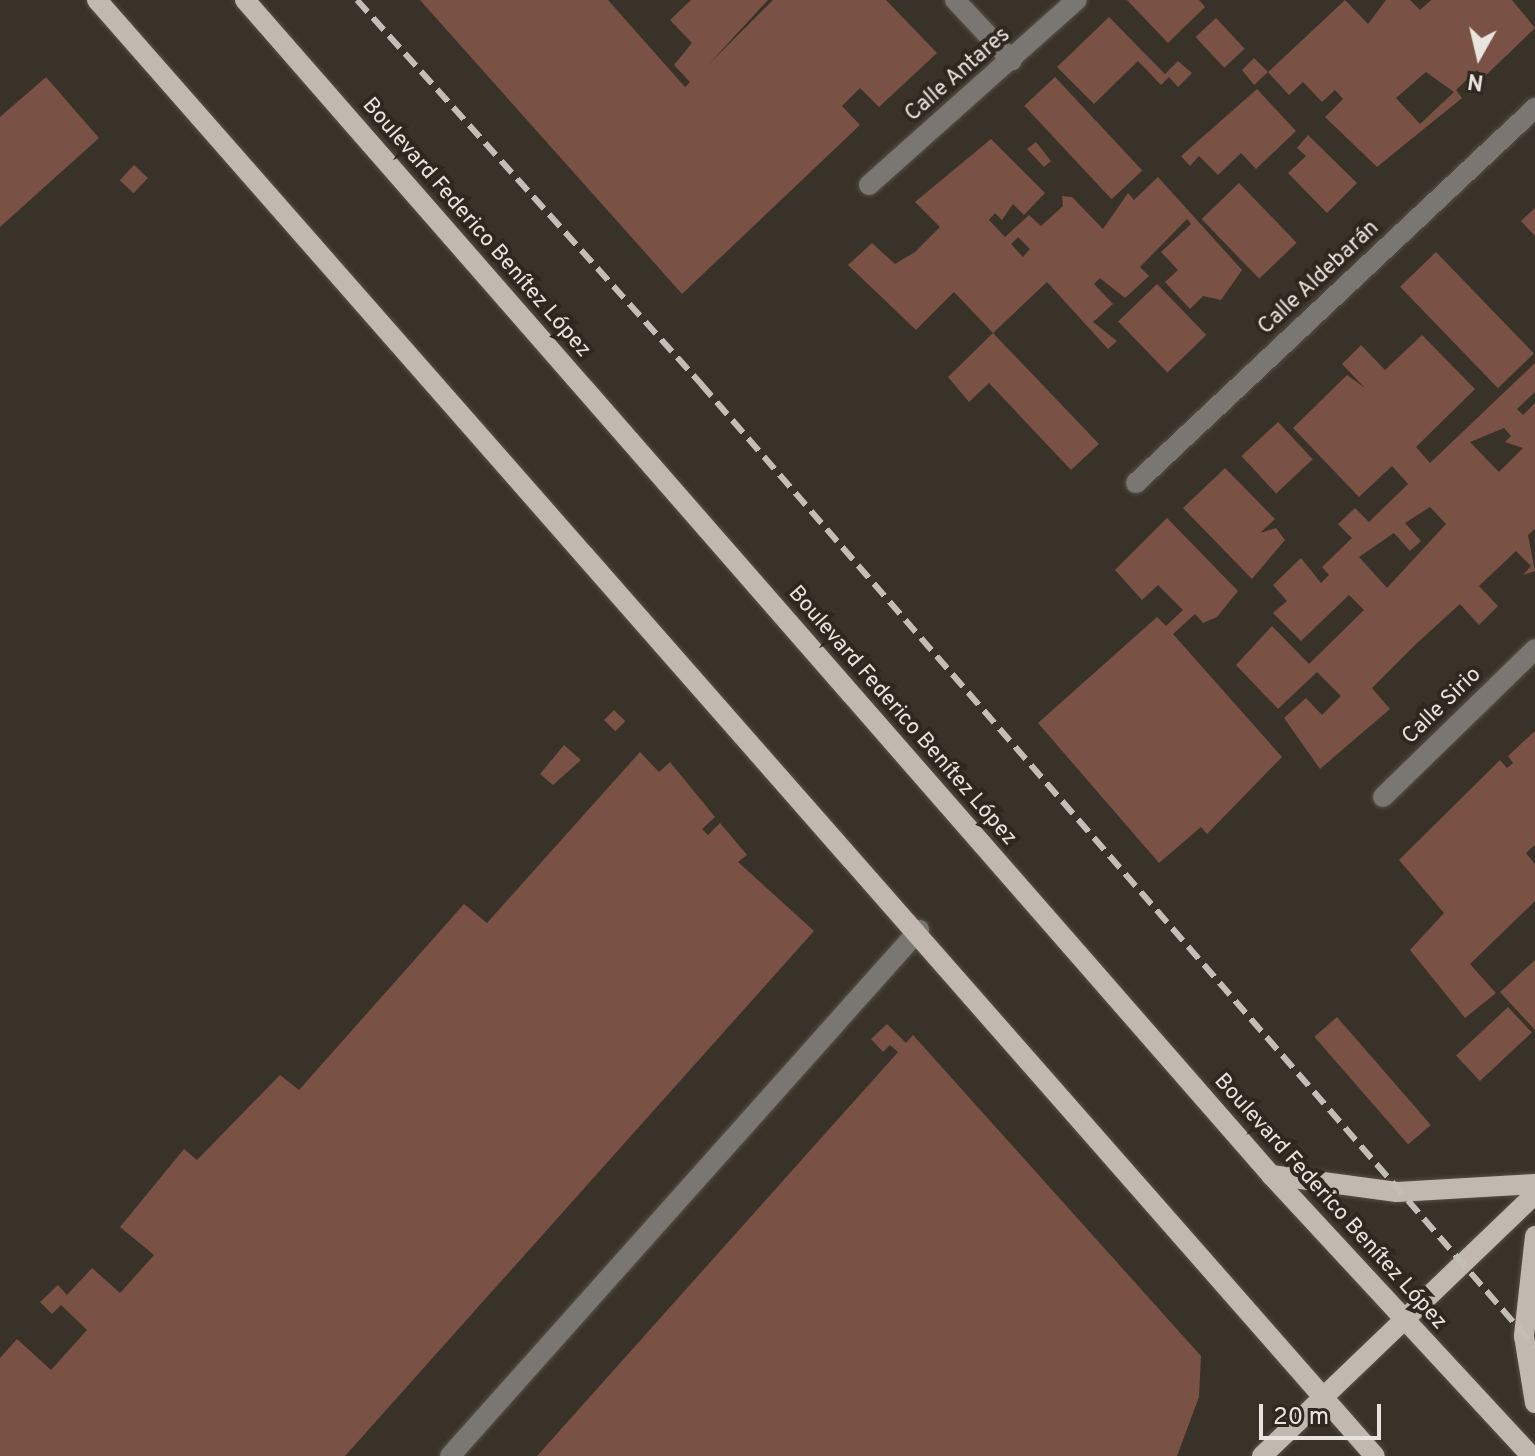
<!DOCTYPE html>
<meta charset="utf-8">
<style>
body{margin:0}
#map{position:relative;width:1535px;height:1456px;overflow:hidden;background:#393228;font-family:Overpass,sans-serif}
div>[style]{position:absolute}
.building>*{inset:0;background:#7a5145;transform-origin:0 0}
.roads{filter:drop-shadow(0 0 2px #554f45) drop-shadow(0 0 2px #554f45)}
.minor>*{height:20px;margin:-10px;padding:0 10px;transform-origin:10px;border-radius:10px;background:#7a7672}
.major>*{height:20px;margin:-10px;padding:0 10px;transform-origin:10px;border-radius:10px;background:#c1b9af}
.rail>*{height:6px;margin-top:-3px;transform-origin:0;background:repeating-linear-gradient(90deg,#c3bfb7 0 16px,transparent 0 24px)}
span{translate:-50% -50%;white-space:nowrap;text-align:center;line-height:1.15;-webkit-text-stroke:8px #2f281e;paint-order:stroke}
.street-label{font-size:22px;color:#e9e5de}
.north{position:absolute;left:1439px;top:16px;width:80px;height:80px;-webkit-text-stroke:6px #2f281e;paint-order:stroke;rotate:188deg;font-size:22px;font-weight:700;line-height:32px;text-align:center;color:#e9e5de}
.north::after{content:'';display:block;margin:auto;width:28px;height:36px;background:#e9e5de;clip-path:polygon(50% 0,100% 100%,50% 72%,0 100%)}
.scale{position:absolute;left:1259px;top:1404px;width:122px;height:36px;box-sizing:border-box;border:4px solid #e9e5de;border-top:0;padding-left:10px;font-size:24px;line-height:28px;white-space:nowrap;color:#e9e5de;-webkit-text-stroke:6px #2f281e;paint-order:stroke}
</style>
<div id="map">
<div class="building">
<i style="clip-path:polygon(420px 0,608px 0,685px 87px,690px 82px,674px 65px,692px 43px,670px 20px,691px 0,768px 0,708px 65px,773px 0,886px 0,937px 53px,879px 107px,860px 88px,842px 106px,860px 125px,682px 294px)"></i>
<i style="clip-path:polygon(1127px 0,1199px 0,1205px 7px,1168px 43px)"></i>
<i style="clip-path:polygon(evenodd,1345px 0,1368px 24px,1386px 0,1410px 0,1420px 10px,1431px 0,1512px 0,1535px 28px,1484px 77px,1477px 70px,1456px 90px,1462px 98px,1377px 167px,1325px 117px,1343px 99px,1335px 90px,1322px 102px,1303px 82px,1289px 95px,1268px 72px,1345px 0,1426px 72px,1454px 92px,1420px 124px,1396px 98px,1426px 72px)"></i>
<i style="clip-path:polygon(1109px 17px,1165px 74px,1178px 61px,1192px 73px,1178px 87px,1169px 77px,1161px 85px,1138px 61px,1094px 104px,1057px 67px)"></i>
<i style="left:1216px;top:18px;width:42px;height:28px;rotate:47deg"></i>
<i style="clip-path:polygon(1254px 58px,1268px 72px,1254px 85px,1242px 70px)"></i>
<i style="clip-path:polygon(46px 77px,99px 138px,0 227px,0 117px)"></i>
<i style="left:1055px;top:77px;width:128px;height:42px;rotate:47deg"></i>
<i style="clip-path:polygon(1257px 89px,1296px 131px,1256px 169px,1241px 153px,1218px 175px,1199px 156px,1190px 166px,1181px 156px)"></i>
<i style="clip-path:polygon(1308px 135px,1357px 183px,1327px 213px,1288px 173px,1306px 156px,1297px 148px)"></i>
<i style="clip-path:polygon(evenodd,991px 139px,1045px 193px,1024px 215px,1013px 204px,1002px 220px,995px 213px,989px 220px,1005px 237px,1029px 215px,1041px 226px,1063px 206px,1062px 196px,1072px 197px,1103px 229px,1128px 193px,1134px 200px,1158px 177px,1242px 270px,1221px 300px,1203px 296px,1190px 309px,1165px 282px,1178px 270px,1161px 252px,1191px 224px,1187px 219px,1140px 267px,1149px 276px,1125px 298px,1100px 278px,1094px 284px,1113px 304px,1093px 322px,1117px 341px,1108px 349px,1047px 282px,993px 333px,1099px 444px,1071px 470px,989px 383px,969px 402px,948px 377px,993px 333px,954px 292px,916px 330px,848px 265px,872px 243px,895px 264px,915px 252px,940px 227px,915px 202px,991px 139px,1018px 237px,1030px 249px,1023px 257px,1011px 244px,1018px 237px)"></i>
<i style="clip-path:polygon(1036px 142px,1051px 161px,1044px 167px,1027px 149px)"></i>
<i style="left:134px;top:165px;width:19px;height:21px;rotate:43deg"></i>
<i style="left:1239px;top:183px;width:83px;height:52px;rotate:46deg"></i>
<i style="clip-path:polygon(1535px 208px,1535px 236px,1521px 221px)"></i>
<i style="left:1436px;top:252px;width:141px;height:50px;rotate:46deg"></i>
<i style="left:1157px;top:284px;width:71px;height:54px;rotate:46deg"></i>
<i style="clip-path:polygon(evenodd,1422px 335px,1475px 389px,1416px 447px,1430px 463px,1535px 363px,1535px 392px,1517px 409px,1523px 415px,1535px 403px,1535px 529px,1528px 535px,1535px 571px,1523px 575px,1531px 566px,1516px 551px,1479px 586px,1498px 606px,1479px 625px,1460px 604px,1416px 644px,1372px 688px,1390px 709px,1320px 769px,1284px 718px,1306px 698px,1322px 715px,1341px 696px,1317px 672px,1278px 709px,1236px 665px,1272px 626px,1309px 664px,1364px 610px,1349px 595px,1301px 641px,1273px 613px,1287px 601px,1273px 585px,1301px 558px,1321px 583px,1329px 575px,1322px 567px,1352px 538px,1338px 524px,1355px 508px,1369px 522px,1408px 484px,1392px 466px,1359px 497px,1293px 428px,1347px 375px,1365px 388px,1342px 364px,1361px 345px,1385px 370px,1422px 335px,1504px 428px,1511px 436px,1505px 442px,1523px 448px,1499px 472px,1470px 442px,1504px 428px,1422px 335px,1430px 507px,1446px 524px,1387px 588px,1359px 557px,1394px 533px,1410px 551px,1421px 541px,1405px 523px,1430px 507px)"></i>
<i style="left:1278px;top:422px;width:51px;height:50px;rotate:47deg"></i>
<i style="clip-path:polygon(1225px 468px,1275px 519px,1260px 533px,1276px 528px,1285px 540px,1252px 579px,1183px 508px)"></i>
<i style="clip-path:polygon(1167px 518px,1238px 591px,1217px 617px,1203px 623px,1195px 614px,1173px 634px,1282px 757px,1207px 834px,1201px 827px,1159px 863px,1038px 723px,1157px 617px,1166px 626px,1183px 610px,1158px 585px,1142px 600px,1115px 570px)"></i>
<i style="left:614px;top:710px;width:16px;height:14px;rotate:45deg"></i>
<i style="clip-path:polygon(1535px 731px,1535px 845px,1526px 853px,1535px 864px,1535px 901px,1470px 964px,1496px 993px,1465px 1018px,1410px 950px,1444px 913px,1399px 860px,1500px 760px,1507px 768px,1513px 763px,1508px 756px)"></i>
<i style="clip-path:polygon(564px 745px,581px 760px,553px 785px,540px 774px)"></i>
<i style="clip-path:polygon(640px 752px,659px 772px,670px 762px,715px 817px,702px 829px,708px 835px,720px 823px,747px 855px,738px 862px,814px 931px,345px 1456px,0 1456px,0 1358px,17px 1339px,51px 1370px,87px 1330px,61px 1305px,52px 1314px,40px 1302px,58px 1285px,67px 1295px,92px 1268px,120px 1293px,154px 1255px,120px 1227px,184px 1149px,197px 1160px,280px 1075px,299px 1090px,464px 904px,487px 923px)"></i>
<i style="clip-path:polygon(1535px 960px,1535px 1030px,1500px 992px)"></i>
<i style="left:1508px;top:1007px;width:35px;height:71px;rotate:47deg"></i>
<i style="left:1337px;top:1017px;width:143px;height:30px;rotate:49deg"></i>
<i style="clip-path:polygon(887px 1024px,906px 1043px,913px 1035px,1201px 1356px,1199px 1397px,1177px 1456px,537px 1456px,898px 1052px,890px 1045px,883px 1052px,871px 1039px)"></i>
</div>
<div class="roads">
<div class="minor">
<i style="left:955px;top:0;width:83px;rotate:46.9deg"></i>
<i style="left:869px;top:185px;width:278px;rotate:-41.7deg"></i>
<i style="left:1136px;top:483px;width:548px;rotate:-43.22deg"></i>
<i style="left:1383px;top:797px;width:212px;rotate:-44.2deg"></i>
<i style="left:450px;top:1456px;width:705px;rotate:-48.28deg"></i>
</div>
<div class="major">
<i style="left:97px;top:0;width:1937px;rotate:48.73deg"></i>
<i style="left:245px;top:0;width:1560px;rotate:48.87deg"></i>
<i style="left:1271px;top:1175px;width:383px;rotate:47.2deg"></i>
<i style="left:1271px;top:1175px;width:127px;rotate:7.7deg"></i>
<i style="left:1397px;top:1192px;width:138px;rotate:-3.3deg"></i>
<i style="left:1535px;top:1236px;width:101px;rotate:96.3deg"></i>
<i style="left:1524px;top:1336px;width:68px;rotate:80.7deg"></i>
<i style="left:1262px;top:1456px;width:378px;rotate:-43.8deg"></i>
</div>
</div>
<div class="rail">
<i style="left:357px;top:0;width:516px;rotate:48.14deg"></i>
<i style="left:701px;top:384px;width:1274px;rotate:49.11deg"></i>
</div>
<div class="street-label">
<span style="left:958px;top:75px;rotate:-41deg">Calle Antares</span>
<span style="left:476px;top:228px;rotate:49deg">Boulevard Federico Benítez López</span>
<span style="left:1319px;top:278px;rotate:-43deg">Calle Aldebarán</span>
<span style="left:1442px;top:706px;rotate:-44deg">Calle Sirio</span>
<span style="left:902px;top:716px;rotate:49deg">Boulevard Federico Benítez López</span>
<span style="left:1330px;top:1202px;rotate:48deg">Boulevard Federico Benítez López</span>
</div>
<div class="north">N</div>
<div class="scale">20 m</div>
</div>
